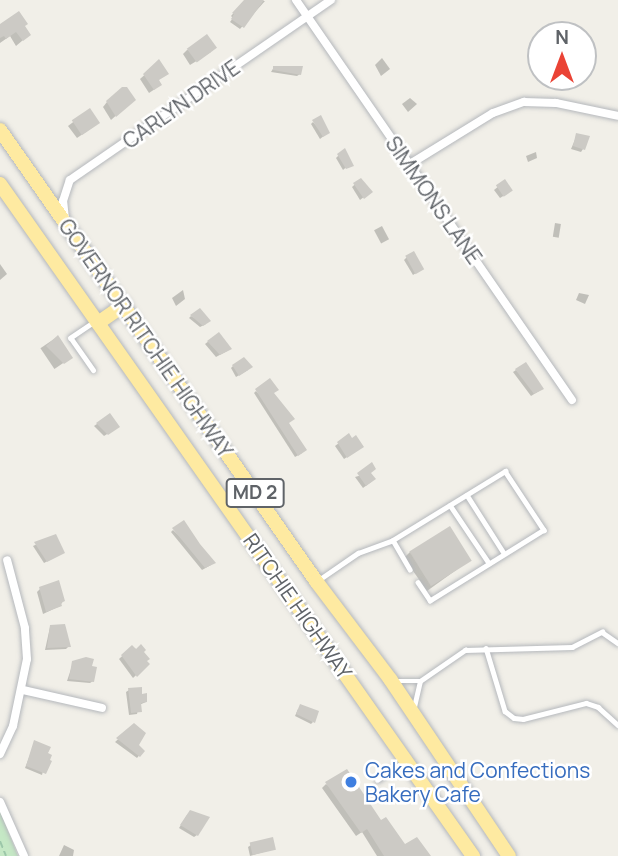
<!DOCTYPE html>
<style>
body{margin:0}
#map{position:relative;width:618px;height:856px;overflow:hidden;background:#f1efe8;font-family:Manrope,sans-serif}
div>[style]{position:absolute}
.green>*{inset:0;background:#c5e8c5}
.shadow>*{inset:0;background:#0003;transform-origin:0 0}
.building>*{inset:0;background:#cccac5;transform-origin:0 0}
.path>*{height:2px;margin-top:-1px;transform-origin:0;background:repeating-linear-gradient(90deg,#9cc7a9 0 7px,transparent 0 10.5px)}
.roads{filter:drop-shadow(0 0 2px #b5b8bc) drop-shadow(0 0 2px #b5b8bc)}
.service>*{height:4.5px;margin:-2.25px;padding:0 2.25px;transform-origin:2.25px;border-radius:2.25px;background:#fff}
.minor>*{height:8px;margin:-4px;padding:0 4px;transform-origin:4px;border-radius:4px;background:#fff}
.trunk>*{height:14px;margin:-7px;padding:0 7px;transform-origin:7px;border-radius:7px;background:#feeaa1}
.dots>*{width:19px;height:19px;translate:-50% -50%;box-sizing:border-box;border:4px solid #fff;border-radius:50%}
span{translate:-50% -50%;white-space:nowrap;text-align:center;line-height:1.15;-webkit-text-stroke:5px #fff;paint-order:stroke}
.shield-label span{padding:2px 5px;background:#fff;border:2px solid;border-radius:5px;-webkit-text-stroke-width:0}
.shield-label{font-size:19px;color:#5f6368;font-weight:700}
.street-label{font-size:21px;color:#5f6368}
.shop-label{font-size:21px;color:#366cbe}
.left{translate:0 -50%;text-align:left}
.north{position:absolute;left:527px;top:21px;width:70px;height:70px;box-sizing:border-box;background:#fff;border:2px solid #bfc1c3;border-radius:50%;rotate:0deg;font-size:19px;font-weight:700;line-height:28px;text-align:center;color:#5f6368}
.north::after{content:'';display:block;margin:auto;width:24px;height:32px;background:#ea4335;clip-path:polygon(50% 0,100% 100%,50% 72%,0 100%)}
</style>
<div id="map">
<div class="green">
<i style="clip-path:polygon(0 811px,18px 856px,0 856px)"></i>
</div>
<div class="shadow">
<i style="clip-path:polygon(245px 0,265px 1px,240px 29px,230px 22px,233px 18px,231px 16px)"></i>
<i style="clip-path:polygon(0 26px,23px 27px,29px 35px,16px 46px,10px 36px,0 43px)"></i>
<i style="clip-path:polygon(187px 50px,211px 52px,190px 65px,183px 54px)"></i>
<i style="clip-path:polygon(382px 58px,390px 69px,381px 76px,375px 65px)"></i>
<i style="clip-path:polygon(159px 62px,155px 89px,149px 93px,140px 79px)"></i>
<i style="clip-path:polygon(274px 67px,300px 74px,297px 76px,271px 72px)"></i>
<i style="clip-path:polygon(410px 98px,417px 104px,408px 112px,402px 104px)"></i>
<i style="clip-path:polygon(107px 102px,129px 104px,111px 120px,103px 107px)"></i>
<i style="clip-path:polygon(89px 110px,93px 127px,77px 138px,68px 126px)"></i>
<i style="clip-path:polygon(313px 122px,325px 135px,320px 139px,311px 124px)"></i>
<i style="clip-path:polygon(577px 135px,583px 149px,581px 152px,571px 149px)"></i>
<i style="clip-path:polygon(536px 152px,537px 158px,528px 162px,526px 156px)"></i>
<i style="clip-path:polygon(339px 155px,351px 163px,343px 170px,336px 158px)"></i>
<i style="clip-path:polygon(360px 180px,370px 192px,360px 200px,352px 187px)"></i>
<i style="clip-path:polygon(505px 181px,508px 193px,500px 198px,494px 190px)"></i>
<i style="left:555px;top:223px;width:6px;height:14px;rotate:9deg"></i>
<i style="left:382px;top:226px;width:15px;height:9px;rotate:62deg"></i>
<i style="clip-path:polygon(407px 257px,422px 269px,413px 275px,404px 260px)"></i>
<i style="clip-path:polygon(0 264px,7px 274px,0 280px)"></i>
<i style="clip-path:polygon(183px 290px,185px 299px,176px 306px,172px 298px)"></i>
<i style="clip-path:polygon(579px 293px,589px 295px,585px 304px,576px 300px)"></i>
<i style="clip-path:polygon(191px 316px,206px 324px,200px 327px,189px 318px)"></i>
<i style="clip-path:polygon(218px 334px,227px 351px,216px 357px,205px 344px)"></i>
<i style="left:57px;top:337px;width:25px;height:20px;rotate:56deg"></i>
<i style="clip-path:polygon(233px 366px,248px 370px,236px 377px,231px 368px)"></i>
<i style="clip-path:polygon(516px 370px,539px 391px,531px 396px,513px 372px)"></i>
<i style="clip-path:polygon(256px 391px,287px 423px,302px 453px,295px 457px,254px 393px)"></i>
<i style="clip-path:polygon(110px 415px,115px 429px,104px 436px,94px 426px)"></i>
<i style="clip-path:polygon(348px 436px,359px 449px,344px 459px,335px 446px)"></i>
<i style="clip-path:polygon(369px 473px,371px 482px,363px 488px,355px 477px)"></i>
<i style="clip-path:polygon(173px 530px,211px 565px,202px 570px,171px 532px)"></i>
<i style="clip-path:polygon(55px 536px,63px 553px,44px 563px,33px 546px)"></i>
<i style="clip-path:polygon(410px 552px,470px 560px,427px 591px,404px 558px)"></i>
<i style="clip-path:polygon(40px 589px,63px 601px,60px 606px,43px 614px,37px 592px)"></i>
<i style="clip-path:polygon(50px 627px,69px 646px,66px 649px,45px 650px)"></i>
<i style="clip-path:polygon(132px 647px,142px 652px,148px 664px,133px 678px,119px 659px)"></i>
<i style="clip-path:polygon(73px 663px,93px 681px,90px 683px,67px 681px)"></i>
<i style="clip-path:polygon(129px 690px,146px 702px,139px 705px,137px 714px,129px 715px,126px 692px)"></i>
<i style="clip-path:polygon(298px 709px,313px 722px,311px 724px,295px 716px)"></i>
<i style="clip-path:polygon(134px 725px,136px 745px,143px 751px,137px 758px,115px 742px)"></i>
<i style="clip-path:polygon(35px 742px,49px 748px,42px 775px,25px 768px)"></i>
<i style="clip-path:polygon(326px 784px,381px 823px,404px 847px,428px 856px,377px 856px,362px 832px,356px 836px,322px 788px)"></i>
<i style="clip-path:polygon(187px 815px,197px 835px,194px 837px,179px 828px)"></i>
<i style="clip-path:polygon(64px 845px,74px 850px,73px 856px,59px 856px)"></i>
<i style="clip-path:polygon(251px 845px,274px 849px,250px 856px,248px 847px)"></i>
</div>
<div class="building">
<i style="clip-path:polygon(244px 0,264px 0,244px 28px,231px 19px,234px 14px,232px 13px)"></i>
<i style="clip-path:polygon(19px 11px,28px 24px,25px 26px,31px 35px,23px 41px,16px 32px,6px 39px,4px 36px,0 38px,0 24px)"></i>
<i style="left:207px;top:34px;width:17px;height:25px;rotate:54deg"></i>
<i style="clip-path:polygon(159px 59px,169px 74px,159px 80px,162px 85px,154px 90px,143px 74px)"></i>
<i style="clip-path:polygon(273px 66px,303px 66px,301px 75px,273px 70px)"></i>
<i style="clip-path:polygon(122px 87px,127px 87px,136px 100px,116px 117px,106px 101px)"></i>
<i style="left:90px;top:108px;width:18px;height:22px;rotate:56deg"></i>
<i style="clip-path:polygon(321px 115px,330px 133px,323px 137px,312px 120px)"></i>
<i style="clip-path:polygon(576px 133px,590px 136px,585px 150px,573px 146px)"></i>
<i style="clip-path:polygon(345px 148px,354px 166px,346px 169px,337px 154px)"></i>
<i style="clip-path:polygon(361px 178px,373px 192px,364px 199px,353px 183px)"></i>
<i style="left:505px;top:179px;width:14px;height:11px;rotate:56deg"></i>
<i style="left:414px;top:251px;width:21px;height:10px;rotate:61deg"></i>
<i style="clip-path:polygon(200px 308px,211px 321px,203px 326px,190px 315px)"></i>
<i style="clip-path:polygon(219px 332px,232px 349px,220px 355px,207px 341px)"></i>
<i style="clip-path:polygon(58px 335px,73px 358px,64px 364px,46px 346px)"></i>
<i style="clip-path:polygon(244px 357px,253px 367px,239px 376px,232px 365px)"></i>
<i style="clip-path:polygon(526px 362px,544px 389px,534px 394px,515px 369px)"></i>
<i style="clip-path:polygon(270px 378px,279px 390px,274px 393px,295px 419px,289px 423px,307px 450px,298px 456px,255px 389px)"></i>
<i style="clip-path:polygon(110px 413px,120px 427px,108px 435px,96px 423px)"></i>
<i style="clip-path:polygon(349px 433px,352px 438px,356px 435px,364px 447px,347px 458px,337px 442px)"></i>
<i style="clip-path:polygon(372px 462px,376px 469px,371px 473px,376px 479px,366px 486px,357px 473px)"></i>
<i style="clip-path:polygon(184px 520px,200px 544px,216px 563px,205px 568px,172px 528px)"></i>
<i style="left:450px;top:526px;width:41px;height:48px;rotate:58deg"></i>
<i style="clip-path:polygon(56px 534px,65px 553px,47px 562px,34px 542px)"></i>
<i style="clip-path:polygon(59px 580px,65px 601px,61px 603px,62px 606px,46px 612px,39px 587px)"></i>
<i style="clip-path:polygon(65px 624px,71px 647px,47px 648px,50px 625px)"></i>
<i style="clip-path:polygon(141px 644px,146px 650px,144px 652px,150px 659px,147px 661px,150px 664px,137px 677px,121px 655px,132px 645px,136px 649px)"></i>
<i style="clip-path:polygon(86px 657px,94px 659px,92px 666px,97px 667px,94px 682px,69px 679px,72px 661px)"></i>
<i style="clip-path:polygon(142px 687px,142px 694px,147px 693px,147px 702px,141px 703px,142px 712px,131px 713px,128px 688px)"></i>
<i style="clip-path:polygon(300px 704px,319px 711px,315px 723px,296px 714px)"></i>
<i style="clip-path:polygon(134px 723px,146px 733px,139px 745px,145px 751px,140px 757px,116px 738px)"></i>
<i style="clip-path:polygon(34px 740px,51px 747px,48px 753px,52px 755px,50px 760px,52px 761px,46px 774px,26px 766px)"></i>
<i style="clip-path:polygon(347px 769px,381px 820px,386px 817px,405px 844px,417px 837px,431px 856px,384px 856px,367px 829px,361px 833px,325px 782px)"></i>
<i style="clip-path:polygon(190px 810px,210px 817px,198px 836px,180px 825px)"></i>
<i style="left:273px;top:837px;width:13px;height:24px;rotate:77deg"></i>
</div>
<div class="path">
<i style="left:0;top:841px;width:16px;rotate:68deg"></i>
</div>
<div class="roads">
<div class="service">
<i style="left:93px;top:323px;width:27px;rotate:146deg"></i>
<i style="left:71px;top:338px;width:39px;rotate:55deg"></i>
<i style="left:467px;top:495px;width:69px;rotate:57.5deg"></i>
<i style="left:450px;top:505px;width:70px;rotate:56.1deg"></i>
<i style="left:393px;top:540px;width:34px;rotate:60deg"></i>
<i style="left:320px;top:579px;width:46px;rotate:-34.4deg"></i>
<i style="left:358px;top:553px;width:37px;rotate:-20deg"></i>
<i style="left:393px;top:540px;width:132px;rotate:-31.6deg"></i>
<i style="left:505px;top:471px;width:71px;rotate:56.5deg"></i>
<i style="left:544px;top:530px;width:134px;rotate:148.1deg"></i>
<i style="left:430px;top:601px;width:22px;rotate:-124deg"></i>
<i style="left:486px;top:648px;width:66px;rotate:73.2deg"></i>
<i style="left:505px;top:711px;width:11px;rotate:38deg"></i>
<i style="left:514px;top:718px;width:9px;rotate:6deg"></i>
<i style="left:523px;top:719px;width:65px;rotate:-14.3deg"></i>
<i style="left:586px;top:703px;width:13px;rotate:18deg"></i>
<i style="left:598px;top:707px;width:27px;rotate:42deg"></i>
<i style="left:397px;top:681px;width:23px"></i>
<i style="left:420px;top:681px;width:55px;rotate:-34.6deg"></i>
<i style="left:465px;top:650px;width:107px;rotate:-1.6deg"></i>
<i style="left:572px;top:647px;width:34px;rotate:-27deg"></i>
<i style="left:602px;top:632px;width:19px;rotate:35deg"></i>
<i style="left:414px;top:707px;width:26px;rotate:-77deg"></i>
<i style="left:377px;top:780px;width:34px;rotate:-34deg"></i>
</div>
<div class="minor">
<i style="left:296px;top:0;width:486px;rotate:55.4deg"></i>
<i style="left:410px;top:164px;width:97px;rotate:-31.6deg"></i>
<i style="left:493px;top:113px;width:33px;rotate:-20deg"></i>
<i style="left:524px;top:102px;width:32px;rotate:2deg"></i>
<i style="left:556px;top:103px;width:63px;rotate:11.8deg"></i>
<i style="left:65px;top:219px;width:18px;rotate:-96deg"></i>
<i style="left:63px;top:201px;width:22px;rotate:-72deg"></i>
<i style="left:70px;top:180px;width:317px;rotate:-34.6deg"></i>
<i style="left:23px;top:690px;width:81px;rotate:12.8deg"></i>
<i style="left:0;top:754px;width:31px;rotate:-65deg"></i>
<i style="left:13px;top:726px;width:68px;rotate:-78.2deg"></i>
<i style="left:27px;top:659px;width:31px;rotate:-94deg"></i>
<i style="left:25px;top:628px;width:70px;rotate:-104.8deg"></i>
<i style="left:0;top:802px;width:59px;rotate:66deg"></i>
</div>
<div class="trunk">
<i style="left:0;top:130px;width:551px;rotate:54.98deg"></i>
<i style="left:316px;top:581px;width:123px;rotate:52.9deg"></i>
<i style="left:390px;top:679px;width:213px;rotate:56.1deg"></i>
<i style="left:0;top:184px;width:822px;rotate:54.86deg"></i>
<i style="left:98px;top:323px;width:32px;rotate:-35deg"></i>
</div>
</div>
<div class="dots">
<i style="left:351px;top:782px;background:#3f7fe0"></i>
</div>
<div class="shield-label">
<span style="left:255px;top:493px">MD 2</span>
</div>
<div class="street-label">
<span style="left:181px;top:104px;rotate:-35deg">CARLYN DRIVE</span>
<span style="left:434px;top:200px;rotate:55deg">SIMMONS LANE</span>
<span style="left:146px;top:338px;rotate:55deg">GOVERNOR RITCHIE HIGHWAY</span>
<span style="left:298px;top:606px;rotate:55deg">RITCHIE HIGHWAY</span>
</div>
<div class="shop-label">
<span class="left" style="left:365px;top:782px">Cakes and Confections<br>Bakery Cafe</span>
</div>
<div class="north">N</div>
</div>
